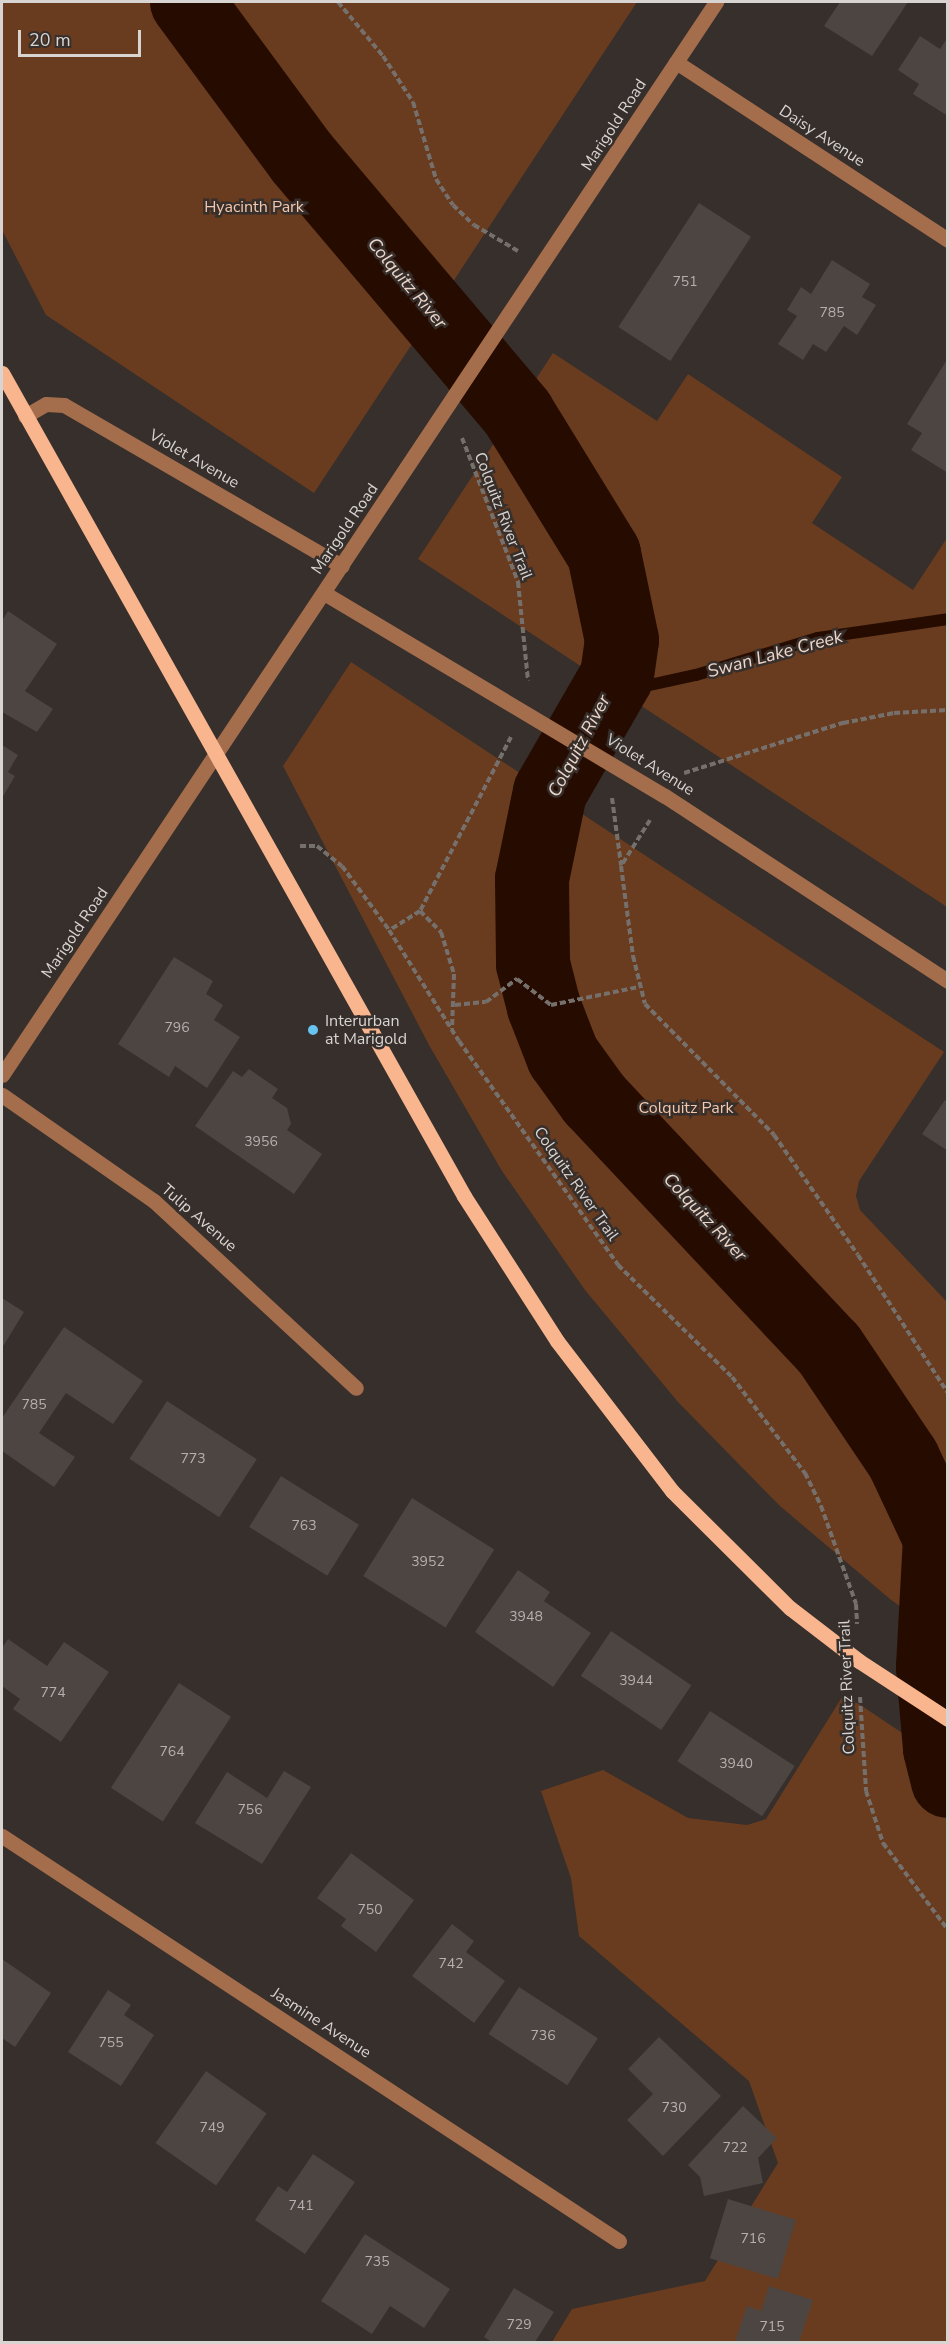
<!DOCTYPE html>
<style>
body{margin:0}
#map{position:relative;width:949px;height:2344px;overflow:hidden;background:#362f2b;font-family:"Nunito Sans",sans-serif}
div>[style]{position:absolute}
.green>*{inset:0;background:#6a3c1f}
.stream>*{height:12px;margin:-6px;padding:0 6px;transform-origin:6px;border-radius:6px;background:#260c00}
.river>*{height:74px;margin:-37px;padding:0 37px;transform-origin:37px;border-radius:37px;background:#260c00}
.building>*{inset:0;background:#4c4541;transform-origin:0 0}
.path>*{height:4px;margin-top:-2px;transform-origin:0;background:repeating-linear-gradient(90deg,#75706c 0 6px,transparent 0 9px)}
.minor>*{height:15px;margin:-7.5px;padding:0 7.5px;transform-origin:7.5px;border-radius:7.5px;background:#a46d4c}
.major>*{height:15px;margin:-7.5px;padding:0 7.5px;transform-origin:7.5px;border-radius:7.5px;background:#f9b58e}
.dots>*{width:16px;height:16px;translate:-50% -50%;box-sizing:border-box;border:3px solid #362f2b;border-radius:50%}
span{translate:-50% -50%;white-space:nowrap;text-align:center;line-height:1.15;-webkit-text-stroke:5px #362f2b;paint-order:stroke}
.number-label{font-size:14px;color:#b5b0ae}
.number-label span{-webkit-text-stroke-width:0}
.street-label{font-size:16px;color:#d8d4d2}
.park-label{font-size:16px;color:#f5c7ad}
.poi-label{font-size:16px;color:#d8d4d2}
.left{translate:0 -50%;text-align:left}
.water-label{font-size:18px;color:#eed6ca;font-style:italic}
.frame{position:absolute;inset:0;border:3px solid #d8d4d2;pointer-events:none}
.scale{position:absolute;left:18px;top:30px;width:123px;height:27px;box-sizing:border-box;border:3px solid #d8d4d2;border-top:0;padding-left:8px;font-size:18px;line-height:21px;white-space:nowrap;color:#d8d4d2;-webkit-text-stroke:4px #362f2b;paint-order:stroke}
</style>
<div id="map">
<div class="green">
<i style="clip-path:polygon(2px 2px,637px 2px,314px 493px,46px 315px,2px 230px)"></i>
<i style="clip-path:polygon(553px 353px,657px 421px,688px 374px,842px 477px,812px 523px,913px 590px,947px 538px,947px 907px,418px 559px)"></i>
<i style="clip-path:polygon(351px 662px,944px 1052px,859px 1181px,856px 1196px,860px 1210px,947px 1302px,947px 1641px,890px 1599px,780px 1506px,678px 1402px,585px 1290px,502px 1171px,429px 1045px,283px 766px)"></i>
<i style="clip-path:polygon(844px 1694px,947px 1763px,947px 2342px,552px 2342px,572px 2309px,705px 2281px,778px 2163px,749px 2081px,579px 1936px,571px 1878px,541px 1791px,603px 1770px,688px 1818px,747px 1825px,766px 1819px)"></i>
</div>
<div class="stream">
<i style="left:604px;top:695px;width:94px;rotate:-12.3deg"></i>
<i style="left:696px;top:675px;width:127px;rotate:-16.9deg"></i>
<i style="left:818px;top:638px;width:131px;rotate:-8.3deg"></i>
</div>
<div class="river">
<i style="left:187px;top:2px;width:194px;rotate:53.6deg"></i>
<i style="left:302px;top:158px;width:335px;rotate:49.8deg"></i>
<i style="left:518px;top:414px;width:164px;rotate:58.4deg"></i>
<i style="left:604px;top:554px;width:88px;rotate:78.2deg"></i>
<i style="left:622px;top:640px;width:36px;rotate:98deg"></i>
<i style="left:617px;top:676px;width:134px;rotate:120deg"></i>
<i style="left:550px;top:792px;width:89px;rotate:101.7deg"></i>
<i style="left:532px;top:879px;width:85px;rotate:89.3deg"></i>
<i style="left:533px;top:964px;width:44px;rotate:75.7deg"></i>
<i style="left:544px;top:1007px;width:53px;rotate:68.8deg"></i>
<i style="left:563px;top:1056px;width:53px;rotate:54.2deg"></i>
<i style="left:594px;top:1099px;width:343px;rotate:46.8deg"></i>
<i style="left:829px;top:1349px;width:133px;rotate:56.1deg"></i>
<i style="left:903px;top:1459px;width:87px;rotate:64.9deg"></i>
<i style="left:940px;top:1538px;width:129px;rotate:93.1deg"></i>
<i style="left:933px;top:1667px;width:82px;rotate:85.1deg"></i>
<i style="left:940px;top:1749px;width:33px;rotate:76deg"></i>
</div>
<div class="building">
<i style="clip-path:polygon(840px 2px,908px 2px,872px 56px,824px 26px)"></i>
<i style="clip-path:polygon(920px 36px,940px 49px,948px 37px,948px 116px,913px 94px,919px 84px,898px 70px)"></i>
<i style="left:699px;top:203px;width:62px;height:148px;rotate:33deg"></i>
<i style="clip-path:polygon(832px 260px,870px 284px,862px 297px,876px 305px,857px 335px,844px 326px,826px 352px,813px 344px,803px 360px,778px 344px,797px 316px,787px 310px,801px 287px,811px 294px)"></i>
<i style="clip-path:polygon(948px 358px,948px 473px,911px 450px,922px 433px,907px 424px)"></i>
<i style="clip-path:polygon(8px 611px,57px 644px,25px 691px,53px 709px,37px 732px,2px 712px,2px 621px)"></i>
<i style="clip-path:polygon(2px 745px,18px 755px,8px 772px,15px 776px,2px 798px)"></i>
<i style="clip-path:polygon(174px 957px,213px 981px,206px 994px,223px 1005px,214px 1020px,240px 1037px,207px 1088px,175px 1066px,169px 1077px,118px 1044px)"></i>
<i style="clip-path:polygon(249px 1069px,278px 1089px,272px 1098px,287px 1108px,291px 1124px,287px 1130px,322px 1154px,294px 1194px,195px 1126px,233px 1071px,242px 1077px)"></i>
<i style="clip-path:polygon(945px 1100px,948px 1102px,948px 1151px,922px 1134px)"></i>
<i style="clip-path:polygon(2px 1298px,24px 1312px,2px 1348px)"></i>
<i style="clip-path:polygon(64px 1327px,143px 1381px,113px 1424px,66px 1393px,39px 1433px,75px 1457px,54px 1487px,2px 1451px,2px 1418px)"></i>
<i style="left:167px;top:1401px;width:107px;height:69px;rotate:33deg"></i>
<i style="left:281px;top:1476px;width:92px;height:60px;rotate:32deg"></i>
<i style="left:412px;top:1498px;width:97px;height:92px;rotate:32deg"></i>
<i style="clip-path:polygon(518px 1570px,550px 1592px,544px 1601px,591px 1633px,553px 1687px,475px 1632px)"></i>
<i style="left:611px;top:1631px;width:97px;height:54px;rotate:34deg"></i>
<i style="clip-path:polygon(8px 1639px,47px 1666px,64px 1642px,109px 1672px,61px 1742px,13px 1709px,20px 1699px,2px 1686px,2px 1648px)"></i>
<i style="left:179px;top:1683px;width:62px;height:125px;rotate:33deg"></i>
<i style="left:710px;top:1711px;width:101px;height:60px;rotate:33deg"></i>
<i style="clip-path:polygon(284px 1771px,311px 1787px,262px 1864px,195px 1823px,227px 1772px,267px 1798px)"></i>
<i style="clip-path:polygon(351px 1853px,414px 1900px,376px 1952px,341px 1926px,346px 1919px,317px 1898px)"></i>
<i style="clip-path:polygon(452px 1924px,474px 1941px,466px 1952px,505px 1981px,474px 2023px,412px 1976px)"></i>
<i style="clip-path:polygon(2px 1959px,51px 1993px,15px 2047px,2px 2038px)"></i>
<i style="left:519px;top:1987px;width:94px;height:56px;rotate:33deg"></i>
<i style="clip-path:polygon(108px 1990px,131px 2005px,124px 2015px,154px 2035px,121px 2086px,68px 2052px)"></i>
<i style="clip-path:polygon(659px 2037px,721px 2096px,663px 2156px,627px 2120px,653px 2094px,628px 2069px)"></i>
<i style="left:206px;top:2071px;width:74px;height:88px;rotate:35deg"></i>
<i style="clip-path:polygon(743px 2106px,777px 2138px,758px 2158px,763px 2183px,704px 2196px,700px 2177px,688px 2165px)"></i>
<i style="clip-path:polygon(313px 2154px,355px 2182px,305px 2254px,255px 2220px,278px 2186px,287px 2192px)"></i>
<i style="left:728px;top:2199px;width:71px;height:62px;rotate:17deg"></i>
<i style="clip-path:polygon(365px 2234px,450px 2289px,424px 2328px,390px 2306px,372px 2334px,321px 2301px)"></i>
<i style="clip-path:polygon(769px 2286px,813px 2300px,799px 2342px,735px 2342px,747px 2306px,761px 2311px)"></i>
<i style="clip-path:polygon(514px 2288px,554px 2312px,535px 2342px,492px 2342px,484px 2337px)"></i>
</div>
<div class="path">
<i style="left:338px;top:2px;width:70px;rotate:50.2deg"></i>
<i style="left:383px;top:56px;width:55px;rotate:56.9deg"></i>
<i style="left:413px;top:102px;width:80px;rotate:73.4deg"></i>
<i style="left:436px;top:179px;width:31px;rotate:57deg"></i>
<i style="left:453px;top:205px;width:29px;rotate:44deg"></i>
<i style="left:474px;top:225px;width:51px;rotate:30.6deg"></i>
<i style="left:462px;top:438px;width:155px;rotate:68.7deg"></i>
<i style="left:518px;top:582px;width:99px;rotate:84.2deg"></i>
<i style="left:511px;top:737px;width:196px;rotate:117.6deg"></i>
<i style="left:420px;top:911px;width:36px;rotate:148deg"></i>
<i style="left:389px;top:930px;width:131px;rotate:57.8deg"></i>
<i style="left:459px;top:1041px;width:275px;rotate:54.6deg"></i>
<i style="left:618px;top:1265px;width:160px;rotate:44.5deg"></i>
<i style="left:732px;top:1377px;width:121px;rotate:52.8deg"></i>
<i style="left:805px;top:1473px;width:37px;rotate:64deg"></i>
<i style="left:821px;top:1506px;width:104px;rotate:70.3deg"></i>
<i style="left:856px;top:1604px;width:20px;rotate:87deg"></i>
<i style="left:684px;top:773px;width:167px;rotate:-17.5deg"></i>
<i style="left:843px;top:723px;width:52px;rotate:-11.1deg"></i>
<i style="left:894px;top:713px;width:54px;rotate:-3.2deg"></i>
<i style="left:612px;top:798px;width:68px;rotate:82.3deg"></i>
<i style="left:650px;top:820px;width:54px;rotate:122.2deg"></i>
<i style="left:621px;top:866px;width:91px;rotate:82.4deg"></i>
<i style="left:633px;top:956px;width:49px;rotate:76deg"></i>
<i style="left:645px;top:1004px;width:184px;rotate:45.4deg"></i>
<i style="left:774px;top:1135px;width:146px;rotate:55deg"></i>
<i style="left:858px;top:1255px;width:165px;rotate:56.9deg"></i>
<i style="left:300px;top:846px;width:17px"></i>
<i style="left:317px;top:846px;width:32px;rotate:39deg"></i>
<i style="left:342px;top:866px;width:79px;rotate:53.7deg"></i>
<i style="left:420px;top:911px;width:30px;rotate:45deg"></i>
<i style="left:441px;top:932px;width:44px;rotate:72.8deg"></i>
<i style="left:454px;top:974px;width:55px;rotate:92.1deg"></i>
<i style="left:455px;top:1005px;width:31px;rotate:-6deg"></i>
<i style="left:486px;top:1002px;width:39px;rotate:-37deg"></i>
<i style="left:517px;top:979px;width:43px;rotate:37.4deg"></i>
<i style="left:551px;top:1005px;width:90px;rotate:-11.6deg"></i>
<i style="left:860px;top:1697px;width:94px;rotate:86.3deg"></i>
<i style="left:866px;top:1791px;width:55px;rotate:71.9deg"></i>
<i style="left:883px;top:1843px;width:109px;rotate:53.2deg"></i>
</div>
<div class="minor">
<i style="left:676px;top:62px;width:325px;rotate:33.2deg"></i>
<i style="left:25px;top:416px;width:24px;rotate:-30deg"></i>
<i style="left:46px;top:404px;width:18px;rotate:3deg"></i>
<i style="left:64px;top:405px;width:321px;rotate:30.1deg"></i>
<i style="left:324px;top:593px;width:397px;rotate:30.8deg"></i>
<i style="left:665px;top:796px;width:338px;rotate:33.2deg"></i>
<i style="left:2px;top:1075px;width:1289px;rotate:-56.36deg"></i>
<i style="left:2px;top:1095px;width:185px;rotate:34.9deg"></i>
<i style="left:154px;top:1201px;width:275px;rotate:42.8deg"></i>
<i style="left:2px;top:1836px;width:738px;rotate:33.28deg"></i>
</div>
<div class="major">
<i style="left:2px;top:373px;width:944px;rotate:60.69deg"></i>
<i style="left:464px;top:1196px;width:172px;rotate:57.3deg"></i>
<i style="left:557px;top:1341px;width:189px;rotate:52.5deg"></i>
<i style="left:672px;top:1491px;width:166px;rotate:44.8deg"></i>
<i style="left:790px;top:1608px;width:87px;rotate:37.5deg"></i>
<i style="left:859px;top:1661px;width:106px;rotate:33.1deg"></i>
</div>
<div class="dots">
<i style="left:313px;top:1030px;background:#67c4f0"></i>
</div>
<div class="number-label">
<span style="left:685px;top:282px">751</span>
<span style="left:832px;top:313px">785</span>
<span style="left:177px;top:1028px">796</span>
<span style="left:261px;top:1142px">3956</span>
<span style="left:34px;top:1405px">785</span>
<span style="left:193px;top:1459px">773</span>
<span style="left:304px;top:1526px">763</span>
<span style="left:428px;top:1562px">3952</span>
<span style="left:526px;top:1617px">3948</span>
<span style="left:636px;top:1681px">3944</span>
<span style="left:53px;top:1693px">774</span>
<span style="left:172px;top:1752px">764</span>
<span style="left:736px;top:1764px">3940</span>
<span style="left:250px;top:1810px">756</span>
<span style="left:370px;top:1910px">750</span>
<span style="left:451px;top:1964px">742</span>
<span style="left:543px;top:2036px">736</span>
<span style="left:111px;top:2043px">755</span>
<span style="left:674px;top:2108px">730</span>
<span style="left:212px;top:2128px">749</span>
<span style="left:735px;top:2148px">722</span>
<span style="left:301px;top:2206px">741</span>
<span style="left:753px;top:2239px">716</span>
<span style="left:377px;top:2262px">735</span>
<span style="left:519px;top:2325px">729</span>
<span style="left:772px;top:2327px">715</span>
</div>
<div class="street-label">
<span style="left:614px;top:125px;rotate:-57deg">Marigold Road</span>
<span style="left:822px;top:136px;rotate:33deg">Daisy Avenue</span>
<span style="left:194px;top:459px;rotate:30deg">Violet Avenue</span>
<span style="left:503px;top:516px;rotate:69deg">Colquitz River Trail</span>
<span style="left:345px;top:529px;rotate:-56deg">Marigold Road</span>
<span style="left:650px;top:765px;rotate:32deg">Violet Avenue</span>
<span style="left:75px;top:933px;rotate:-56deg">Marigold Road</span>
<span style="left:576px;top:1184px;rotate:55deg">Colquitz River Trail</span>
<span style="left:199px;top:1218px;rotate:41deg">Tulip Avenue</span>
<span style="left:847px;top:1687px;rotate:-92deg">Colquitz River Trail</span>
<span style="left:321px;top:2023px;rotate:33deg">Jasmine Avenue</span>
</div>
<div class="park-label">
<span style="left:254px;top:207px">Hyacinth Park</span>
<span style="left:686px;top:1108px">Colquitz Park</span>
</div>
<div class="poi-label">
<span class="left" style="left:325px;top:1030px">Interurban<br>at Marigold</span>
</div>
<div class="water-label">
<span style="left:407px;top:283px;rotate:50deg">Colquitz River</span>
<span style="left:775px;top:654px;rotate:-15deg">Swan Lake Creek</span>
<span style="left:579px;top:746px;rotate:-62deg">Colquitz River</span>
<span style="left:705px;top:1217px;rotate:47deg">Colquitz River</span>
</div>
<div class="frame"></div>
<div class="scale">20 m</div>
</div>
